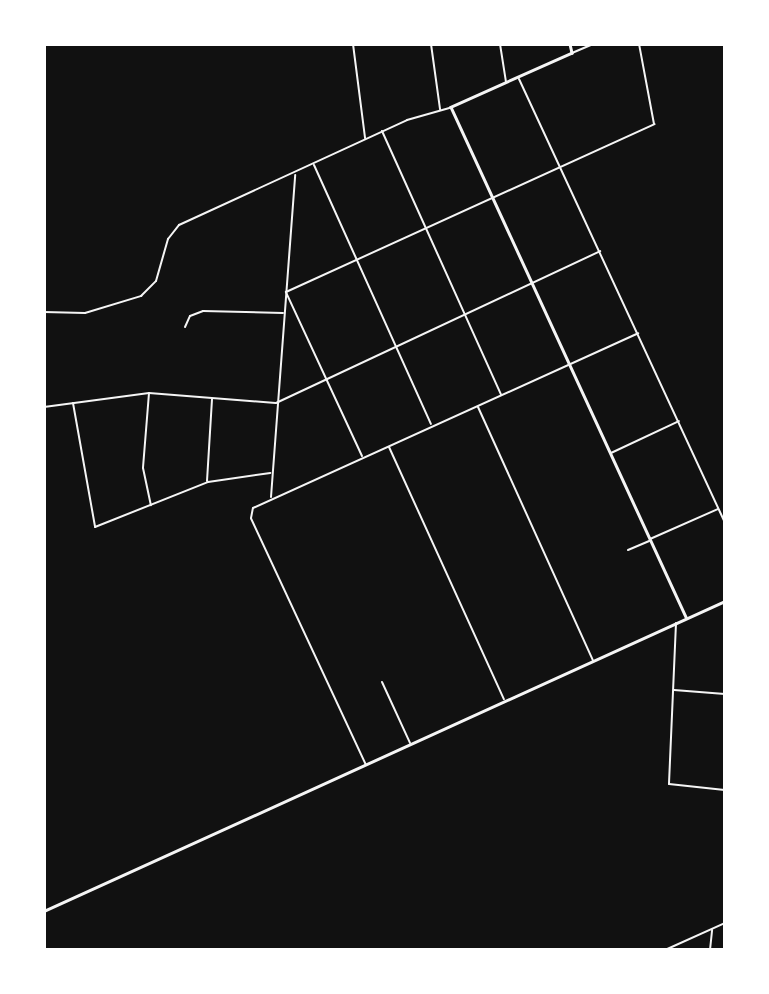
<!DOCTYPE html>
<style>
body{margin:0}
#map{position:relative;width:769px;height:994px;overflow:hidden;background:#111;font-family:"Asap Condensed",sans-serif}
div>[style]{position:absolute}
.minor>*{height:2px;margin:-1px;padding:0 1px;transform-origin:1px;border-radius:1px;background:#f5f5f5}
.tertiary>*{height:2.5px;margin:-1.25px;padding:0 1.25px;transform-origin:1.25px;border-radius:1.25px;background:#f5f5f5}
span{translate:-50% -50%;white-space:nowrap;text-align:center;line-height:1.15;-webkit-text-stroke:7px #fff;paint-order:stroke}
.frame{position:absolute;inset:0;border:46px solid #fff;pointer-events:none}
</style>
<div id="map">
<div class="minor">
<i style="left:353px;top:44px;width:95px;rotate:82.7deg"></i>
<i style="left:431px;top:44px;width:66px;rotate:82.1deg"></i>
<i style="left:500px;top:44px;width:38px;rotate:81deg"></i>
<i style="left:572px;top:53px;width:23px;rotate:-23deg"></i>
<i style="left:519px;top:79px;width:489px;rotate:65.1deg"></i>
<i style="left:382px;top:131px;width:289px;rotate:65.7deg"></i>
<i style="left:314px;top:165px;width:284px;rotate:65.7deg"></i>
<i style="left:44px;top:312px;width:41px;rotate:1.4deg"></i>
<i style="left:85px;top:313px;width:59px;rotate:-16.9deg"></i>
<i style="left:141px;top:296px;width:21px;rotate:-45deg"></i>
<i style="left:156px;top:281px;width:44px;rotate:-74.1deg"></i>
<i style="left:168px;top:239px;width:18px;rotate:-52deg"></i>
<i style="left:179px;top:225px;width:251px;rotate:-24.7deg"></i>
<i style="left:407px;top:120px;width:44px;rotate:-15.9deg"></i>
<i style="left:185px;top:327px;width:12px;rotate:-66deg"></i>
<i style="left:190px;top:316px;width:14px;rotate:-21deg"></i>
<i style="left:203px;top:311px;width:80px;rotate:1.4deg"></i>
<i style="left:149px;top:393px;width:75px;rotate:94.6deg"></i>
<i style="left:143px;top:468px;width:38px;rotate:78deg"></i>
<i style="left:73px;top:403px;width:126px;rotate:79.9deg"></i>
<i style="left:95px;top:527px;width:122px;rotate:-21.7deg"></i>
<i style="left:208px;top:482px;width:63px;rotate:-8.3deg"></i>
<i style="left:44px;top:407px;width:106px;rotate:-7.6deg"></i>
<i style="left:149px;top:393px;width:127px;rotate:4.5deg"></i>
<i style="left:276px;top:403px;width:358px;rotate:-25.1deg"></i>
<i style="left:478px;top:407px;width:278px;rotate:65.6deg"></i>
<i style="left:389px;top:447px;width:277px;rotate:65.5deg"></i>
<i style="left:611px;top:453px;width:75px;rotate:-25.2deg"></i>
<i style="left:362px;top:456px;width:181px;rotate:-114.9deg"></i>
<i style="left:286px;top:292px;width:405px;rotate:-24.5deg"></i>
<i style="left:654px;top:124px;width:81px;rotate:-100.6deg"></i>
<i style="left:207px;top:481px;width:82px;rotate:-86.5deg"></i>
<i style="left:271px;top:497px;width:323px;rotate:-85.7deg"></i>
<i style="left:650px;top:539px;width:74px;rotate:-23.8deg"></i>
<i style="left:628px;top:550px;width:23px;rotate:-23deg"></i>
<i style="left:676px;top:623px;width:161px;rotate:92.5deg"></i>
<i style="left:669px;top:784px;width:56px;rotate:6.1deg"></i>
<i style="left:382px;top:682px;width:67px;rotate:65.3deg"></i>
<i style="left:674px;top:690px;width:51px;rotate:4.5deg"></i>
<i style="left:366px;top:765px;width:272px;rotate:-115deg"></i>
<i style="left:251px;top:518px;width:10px;rotate:-79deg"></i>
<i style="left:253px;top:508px;width:423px;rotate:-24.4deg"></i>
<i style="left:665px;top:950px;width:66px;rotate:-24.2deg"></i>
<i style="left:710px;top:950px;width:20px;rotate:-84deg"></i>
</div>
<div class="tertiary">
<i style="left:570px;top:44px;width:9px;rotate:77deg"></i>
<i style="left:572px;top:53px;width:133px;rotate:155.9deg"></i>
<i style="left:451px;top:107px;width:562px;rotate:65.26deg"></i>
<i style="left:44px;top:911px;width:748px;rotate:-24.48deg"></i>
</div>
<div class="frame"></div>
</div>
